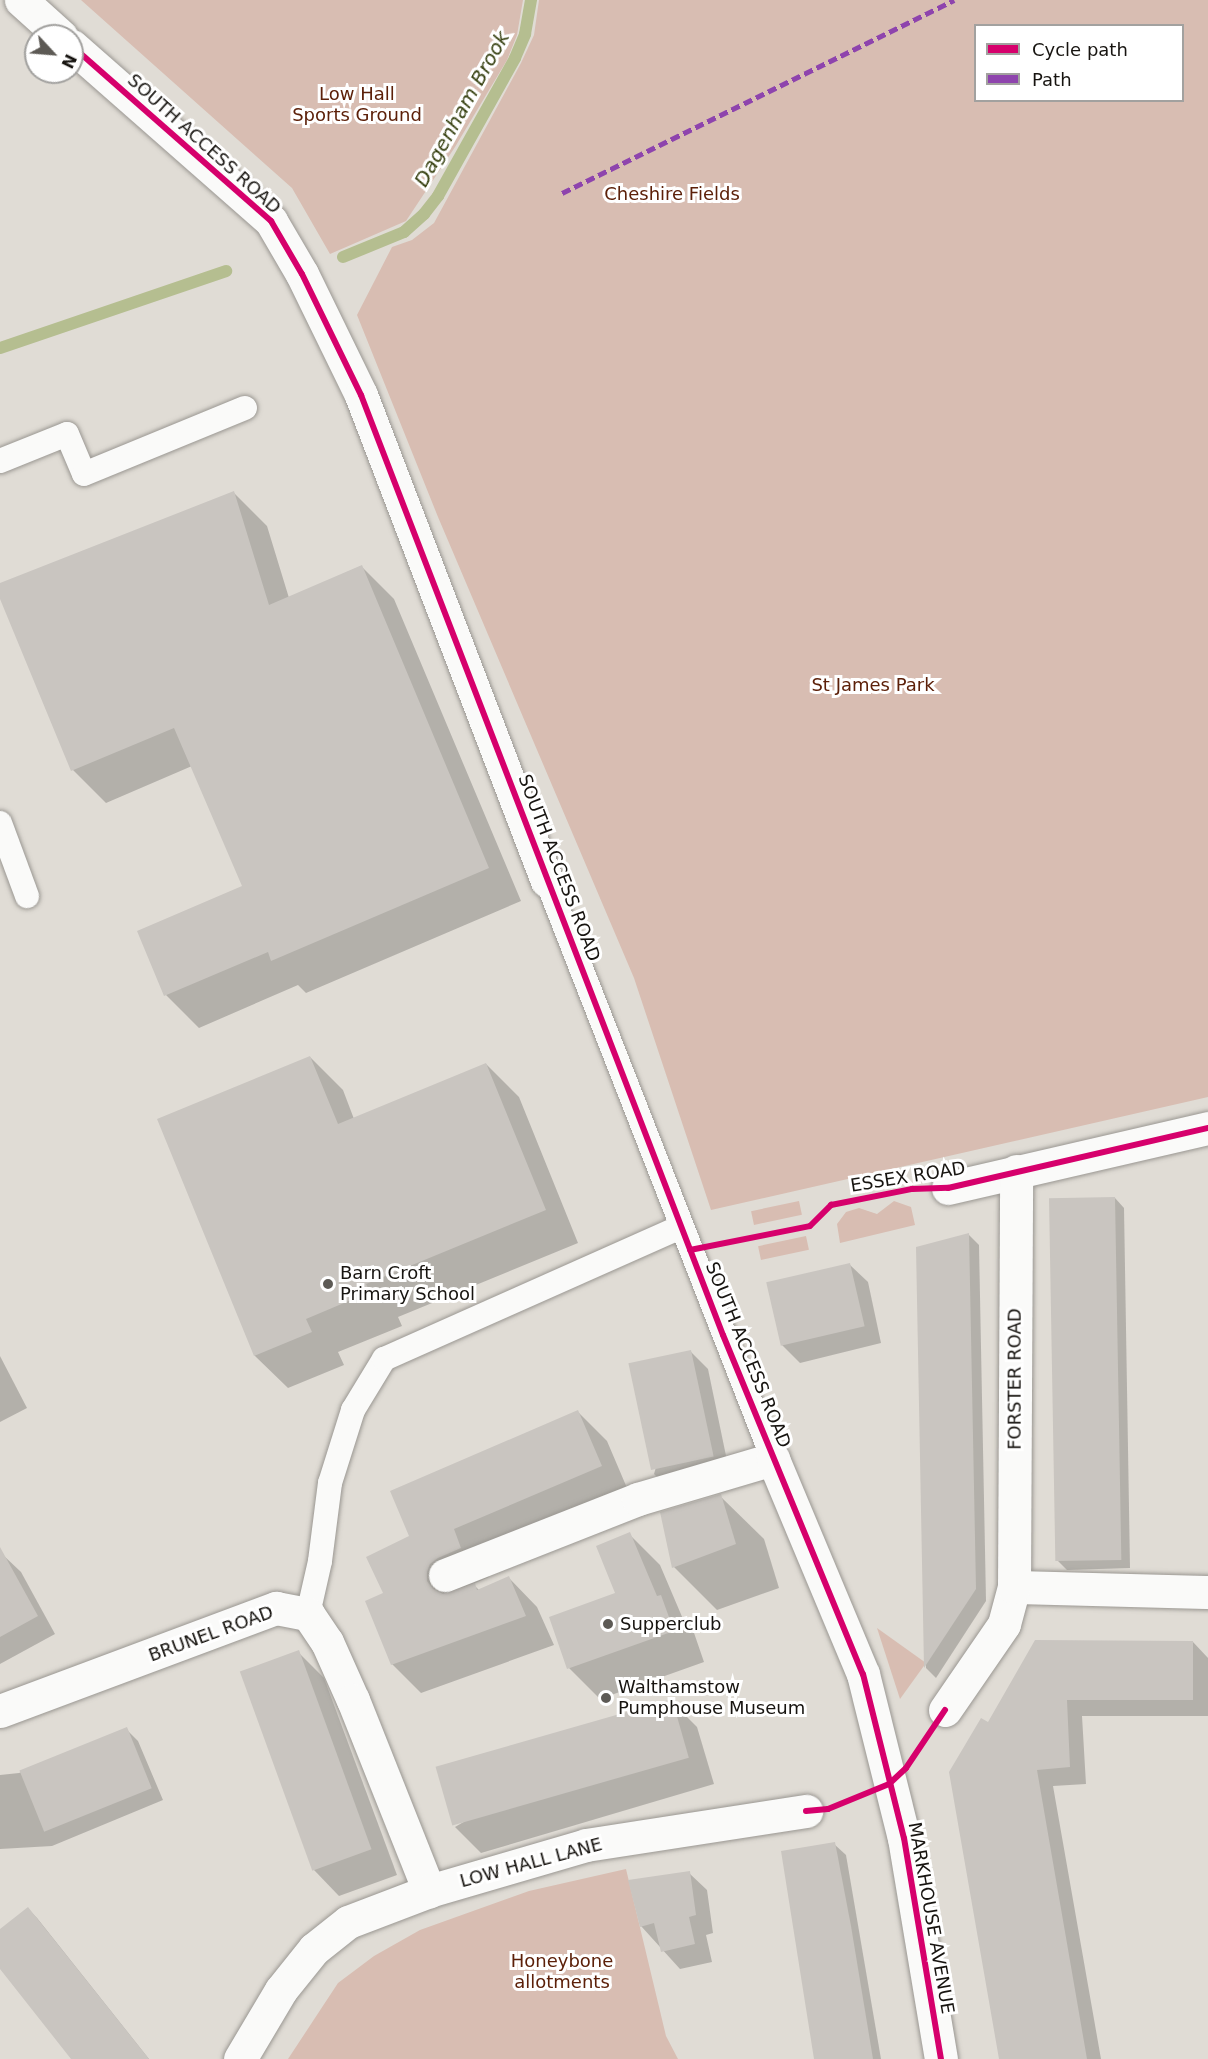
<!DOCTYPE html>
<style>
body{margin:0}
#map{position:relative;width:1208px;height:2059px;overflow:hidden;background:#e0dcd5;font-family:"DejaVu Sans",sans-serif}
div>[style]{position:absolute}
.green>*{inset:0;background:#d8bdb2;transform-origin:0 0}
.shadow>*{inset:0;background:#0003}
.stream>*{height:12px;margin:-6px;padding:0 6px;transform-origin:6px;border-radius:6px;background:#b5be90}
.building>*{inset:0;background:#c9c5c0;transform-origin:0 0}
.roads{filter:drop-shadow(0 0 2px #9a9792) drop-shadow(0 0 2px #9a9792)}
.lane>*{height:24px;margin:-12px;padding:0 12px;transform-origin:12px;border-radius:12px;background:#fafaf9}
.street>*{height:33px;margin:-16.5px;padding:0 16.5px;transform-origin:16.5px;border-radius:16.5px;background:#fafaf9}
.quiet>*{height:4.5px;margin-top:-2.25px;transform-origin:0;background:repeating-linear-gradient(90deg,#8e44ad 0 9px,transparent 0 13.5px)}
.cycleway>*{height:6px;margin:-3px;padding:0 3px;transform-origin:3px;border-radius:3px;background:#d6006c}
.dots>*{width:16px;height:16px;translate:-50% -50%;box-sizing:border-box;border:3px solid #fff;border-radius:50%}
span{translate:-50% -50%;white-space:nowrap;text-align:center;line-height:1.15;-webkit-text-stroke:6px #fff;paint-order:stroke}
.park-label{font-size:18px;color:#5c2009}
.street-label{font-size:18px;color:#171410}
.poi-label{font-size:18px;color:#171410}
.left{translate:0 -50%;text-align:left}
.water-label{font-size:20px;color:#374111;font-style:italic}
.legend{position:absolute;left:974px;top:24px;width:210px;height:78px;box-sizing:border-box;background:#fff;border:2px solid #a2a19f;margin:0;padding:8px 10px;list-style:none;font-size:18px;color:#171410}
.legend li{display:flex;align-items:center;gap:12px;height:30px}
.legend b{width:30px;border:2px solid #a2a19f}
.north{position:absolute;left:24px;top:24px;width:60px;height:60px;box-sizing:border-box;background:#fff;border:2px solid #a2a19f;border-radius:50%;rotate:116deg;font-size:16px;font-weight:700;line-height:24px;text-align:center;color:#171410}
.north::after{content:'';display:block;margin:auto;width:21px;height:27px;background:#5d5a55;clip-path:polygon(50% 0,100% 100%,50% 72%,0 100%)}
</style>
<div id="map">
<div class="green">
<i style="clip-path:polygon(81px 0,523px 0,517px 35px,507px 60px,455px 147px,406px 221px,330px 254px,292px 188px)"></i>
<i style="clip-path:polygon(evenodd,539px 0,1208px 0,1208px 1097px,711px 1210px,634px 978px,438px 517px,357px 315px,392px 247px,412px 240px,434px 223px,521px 63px,534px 35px,539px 0,976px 26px,1182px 26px,1182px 100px,976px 100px,976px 26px)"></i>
<i style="left:799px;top:1201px;width:14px;height:49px;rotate:78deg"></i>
<i style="clip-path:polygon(894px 1201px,911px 1207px,915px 1225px,840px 1243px,837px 1224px,846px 1212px,859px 1208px,877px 1214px)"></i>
<i style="left:806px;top:1236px;width:14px;height:49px;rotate:78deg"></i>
<i style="clip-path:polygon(877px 1628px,926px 1663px,900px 1699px)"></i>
<i style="clip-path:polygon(626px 1869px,666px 2036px,678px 2059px,288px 2059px,338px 1983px,374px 1956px,420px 1930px,529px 1891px)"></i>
</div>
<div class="shadow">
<i style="clip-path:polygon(234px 493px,267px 526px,289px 598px,361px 566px,394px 599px,521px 901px,306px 993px,298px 985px,199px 1028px,166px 995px,244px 887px,192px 766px,106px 803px,73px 770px,0 595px,0 585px)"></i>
<i style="clip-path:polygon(310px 1057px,343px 1090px,354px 1119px,486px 1064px,519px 1097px,578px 1243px,398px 1317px,402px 1326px,338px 1352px,344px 1365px,288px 1388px,255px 1356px,159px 1119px)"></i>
<i style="clip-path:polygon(1115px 1198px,1124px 1208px,1130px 1568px,1067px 1570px,1057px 1560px)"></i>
<i style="clip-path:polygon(968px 1234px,979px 1245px,986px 1601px,936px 1678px,926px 1668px,923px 1510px)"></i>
<i style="clip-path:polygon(850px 1265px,868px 1282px,881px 1343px,800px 1363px,782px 1345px)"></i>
<i style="clip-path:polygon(690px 1351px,708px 1369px,730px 1475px,672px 1492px,654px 1474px)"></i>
<i style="clip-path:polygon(0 1356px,27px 1408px,0 1422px)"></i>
<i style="clip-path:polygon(578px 1412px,607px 1441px,630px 1495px,482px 1558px,489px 1577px,473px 1584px,480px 1591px,509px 1578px,537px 1607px,554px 1645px,421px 1693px,392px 1664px,385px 1594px,411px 1537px)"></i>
<i style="clip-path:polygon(720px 1496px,764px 1539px,779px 1588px,717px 1610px,674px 1567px)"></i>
<i style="clip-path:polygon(629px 1534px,660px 1565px,683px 1619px,692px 1627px,704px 1662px,600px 1699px,569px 1668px,551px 1618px,617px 1594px)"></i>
<i style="clip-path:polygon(3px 1555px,21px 1572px,55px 1634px,0 1664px,0 1556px)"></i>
<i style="clip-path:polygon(1193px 1642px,1208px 1658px,1208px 1716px,1082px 1716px,1086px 1784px,1053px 1786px,1101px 2059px,1001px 2059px,988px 1724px)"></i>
<i style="clip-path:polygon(298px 1652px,324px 1678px,397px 1875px,339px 1896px,314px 1870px)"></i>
<i style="clip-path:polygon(671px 1701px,697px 1727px,714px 1784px,481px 1853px,455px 1827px)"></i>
<i style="clip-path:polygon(126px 1729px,138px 1741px,163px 1800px,52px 1846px,0 1849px,0 1775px,19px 1773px)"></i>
<i style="clip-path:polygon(834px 1844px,846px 1855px,881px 2059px,817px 2059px)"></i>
<i style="clip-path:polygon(689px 1873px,707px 1890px,713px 1933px,706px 1935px,712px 1962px,680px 1969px,641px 1926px)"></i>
<i style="clip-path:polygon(28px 1909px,37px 1918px,149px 2059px,73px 2059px,0 1968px,0 1931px)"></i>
</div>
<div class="stream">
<i style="left:343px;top:257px;width:66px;rotate:-22.3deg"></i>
<i style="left:404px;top:232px;width:27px;rotate:-42deg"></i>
<i style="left:424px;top:214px;width:23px;rotate:-52deg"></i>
<i style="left:438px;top:196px;width:158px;rotate:-60.8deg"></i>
<i style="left:515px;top:58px;width:26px;rotate:-67deg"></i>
<i style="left:525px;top:34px;width:35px;rotate:-80deg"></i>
<i style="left:0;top:348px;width:239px;rotate:-18.8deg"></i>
</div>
<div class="building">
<i style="clip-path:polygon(234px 491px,269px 605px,362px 565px,489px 868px,271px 961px,268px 952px,164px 996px,137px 931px,242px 886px,174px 728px,71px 771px,0 599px,0 583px)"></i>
<i style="clip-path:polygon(310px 1056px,338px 1124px,486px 1063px,546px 1210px,366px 1284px,370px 1292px,306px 1319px,312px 1332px,254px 1356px,157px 1119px)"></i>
<i style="left:1115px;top:1197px;width:363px;height:66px;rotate:89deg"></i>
<i style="clip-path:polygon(969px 1233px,976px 1589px,924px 1668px,916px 1247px)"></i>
<i style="left:850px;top:1263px;width:65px;height:86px;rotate:77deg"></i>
<i style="left:691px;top:1350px;width:109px;height:64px;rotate:78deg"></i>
<i style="clip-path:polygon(578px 1410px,602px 1466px,454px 1529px,461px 1548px,438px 1558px,430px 1564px,427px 1572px,427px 1581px,433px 1589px,443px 1594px,475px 1583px,477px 1590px,509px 1576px,526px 1616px,391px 1665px,365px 1601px,383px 1593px,366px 1557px,409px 1536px,390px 1491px)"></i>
<i style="clip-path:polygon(721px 1494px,736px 1544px,672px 1568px,660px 1512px)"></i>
<i style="clip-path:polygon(630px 1532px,657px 1596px,661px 1595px,674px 1631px,567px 1669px,549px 1617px,615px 1593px,596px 1546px)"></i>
<i style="clip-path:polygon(0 1547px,38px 1616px,0 1637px)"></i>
<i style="clip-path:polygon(1035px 1640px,1193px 1641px,1193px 1700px,1067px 1700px,1070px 1767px,1037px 1770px,1087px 2059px,999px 2059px,949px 1772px,981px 1718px,988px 1722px)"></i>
<i style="left:299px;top:1650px;width:212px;height:63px;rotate:70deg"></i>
<i style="left:672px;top:1699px;width:61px;height:246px;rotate:74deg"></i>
<i style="left:127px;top:1727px;width:66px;height:116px;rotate:68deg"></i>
<i style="clip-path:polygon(835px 1842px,851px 1926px,873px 2059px,814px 2059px,781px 1851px)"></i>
<i style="clip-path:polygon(690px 1871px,696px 1915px,689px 1917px,695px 1944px,661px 1952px,654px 1923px,640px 1927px,628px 1880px)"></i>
<i style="clip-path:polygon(28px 1907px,67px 1956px,149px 2059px,71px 2059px,0 1969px,0 1929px)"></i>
</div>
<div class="roads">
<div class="lane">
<i style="left:0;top:461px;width:72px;rotate:-21.9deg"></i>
<i style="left:67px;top:434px;width:43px;rotate:67deg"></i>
<i style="left:84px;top:474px;width:174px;rotate:-22.3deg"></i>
<i style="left:0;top:823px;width:78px;rotate:69.7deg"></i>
<i style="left:547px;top:881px;width:621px;rotate:68.64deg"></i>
<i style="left:308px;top:1614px;width:54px;rotate:-77.2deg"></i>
<i style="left:320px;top:1561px;width:79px;rotate:-82.7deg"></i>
<i style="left:330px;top:1483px;width:77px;rotate:-72.5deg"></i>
<i style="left:353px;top:1410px;width:60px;rotate:-58.7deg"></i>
<i style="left:384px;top:1359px;width:325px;rotate:-24deg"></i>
</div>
<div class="street">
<i style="left:21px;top:0;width:54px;rotate:42deg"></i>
<i style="left:72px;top:46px;width:265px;rotate:41.3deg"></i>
<i style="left:271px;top:221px;width:61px;rotate:59.7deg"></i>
<i style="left:302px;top:274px;width:135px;rotate:64deg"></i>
<i style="left:361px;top:395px;width:520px;rotate:69.06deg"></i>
<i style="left:948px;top:1188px;width:267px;rotate:-13deg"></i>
<i style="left:445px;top:1575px;width:207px;rotate:-21.5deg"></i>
<i style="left:638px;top:1499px;width:141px;rotate:-16.5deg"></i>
<i style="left:773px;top:1459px;width:233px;rotate:67.3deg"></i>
<i style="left:863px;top:1674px;width:169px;rotate:76deg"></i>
<i style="left:904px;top:1838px;width:224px;rotate:80.5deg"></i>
<i style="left:1014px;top:1587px;width:194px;rotate:1.5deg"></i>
<i style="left:945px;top:1710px;width:104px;rotate:-55.5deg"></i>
<i style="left:1004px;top:1624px;width:38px;rotate:-75deg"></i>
<i style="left:1014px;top:1587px;width:416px;rotate:-89.7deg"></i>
<i style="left:0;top:1711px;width:295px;rotate:-20.5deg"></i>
<i style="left:276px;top:1608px;width:33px;rotate:11deg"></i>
<i style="left:308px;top:1614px;width:34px;rotate:56deg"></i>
<i style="left:327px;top:1642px;width:64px;rotate:65.9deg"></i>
<i style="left:353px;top:1700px;width:206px;rotate:68.3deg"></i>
<i style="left:240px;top:2059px;width:80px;rotate:-59.3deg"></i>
<i style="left:281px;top:1990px;width:53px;rotate:-51.2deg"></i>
<i style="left:314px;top:1949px;width:43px;rotate:-38.5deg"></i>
<i style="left:348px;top:1922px;width:87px;rotate:-20.9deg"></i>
<i style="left:429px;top:1891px;width:164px;rotate:-16.3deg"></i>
<i style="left:586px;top:1845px;width:223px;rotate:-8.8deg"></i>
</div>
</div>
<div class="quiet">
<i style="left:562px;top:193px;width:437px;rotate:-26.2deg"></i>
</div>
<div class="cycleway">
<i style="left:72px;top:46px;width:265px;rotate:41.3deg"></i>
<i style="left:271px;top:221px;width:61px;rotate:59.7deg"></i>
<i style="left:302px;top:274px;width:135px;rotate:64deg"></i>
<i style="left:361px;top:395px;width:1007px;rotate:68.94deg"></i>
<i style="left:723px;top:1335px;width:367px;rotate:67.6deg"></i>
<i style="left:863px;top:1674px;width:169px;rotate:76deg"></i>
<i style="left:904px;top:1838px;width:224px;rotate:80.5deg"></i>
<i style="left:690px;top:1250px;width:122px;rotate:-11.3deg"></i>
<i style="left:810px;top:1226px;width:30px;rotate:-45deg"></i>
<i style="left:831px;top:1205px;width:83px;rotate:-11.2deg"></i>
<i style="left:912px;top:1189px;width:36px;rotate:-2deg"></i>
<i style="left:948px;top:1188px;width:267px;rotate:-13deg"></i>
<i style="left:806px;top:1811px;width:22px;rotate:-5deg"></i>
<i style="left:828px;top:1809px;width:66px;rotate:-22.3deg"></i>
<i style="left:889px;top:1784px;width:23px;rotate:-43deg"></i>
<i style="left:906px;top:1768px;width:70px;rotate:-56.1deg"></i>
</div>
<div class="dots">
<i style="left:328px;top:1284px;background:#5d5a55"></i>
<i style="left:608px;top:1624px;background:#5d5a55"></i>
<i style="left:606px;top:1698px;background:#5d5a55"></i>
</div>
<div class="park-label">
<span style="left:357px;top:105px">Low Hall<br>Sports Ground</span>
<span style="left:672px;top:194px">Cheshire Fields</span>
<span style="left:873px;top:685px">St James Park</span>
<span style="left:562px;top:1972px">Honeybone<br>allotments</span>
</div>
<div class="street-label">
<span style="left:204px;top:144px;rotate:42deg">SOUTH ACCESS ROAD</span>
<span style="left:559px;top:868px;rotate:69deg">SOUTH ACCESS ROAD</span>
<span style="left:908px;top:1177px;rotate:-9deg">ESSEX ROAD</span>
<span style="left:748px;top:1355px;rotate:68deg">SOUTH ACCESS ROAD</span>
<span style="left:1015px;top:1379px;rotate:-90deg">FORSTER ROAD</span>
<span style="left:211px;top:1634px;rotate:-20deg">BRUNEL ROAD</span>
<span style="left:531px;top:1863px;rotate:-15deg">LOW HALL LANE</span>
<span style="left:931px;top:1918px;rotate:80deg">MARKHOUSE AVENUE</span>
</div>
<div class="poi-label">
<span class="left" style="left:340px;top:1284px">Barn Croft<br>Primary School</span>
<span class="left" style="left:620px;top:1624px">Supperclub</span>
<span class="left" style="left:618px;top:1698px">Walthamstow<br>Pumphouse Museum</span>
</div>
<div class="water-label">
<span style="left:462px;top:109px;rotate:-61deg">Dagenham Brook</span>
</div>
<ul class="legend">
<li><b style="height:8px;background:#d6006c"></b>Cycle path</li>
<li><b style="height:8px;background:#8e44ad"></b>Path</li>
</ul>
<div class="north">N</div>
</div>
